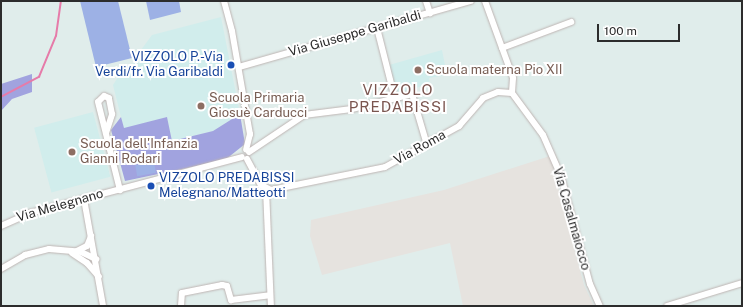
<!DOCTYPE html>
<meta charset="utf-8">
<style>
body{margin:0}
#map{position:relative;width:743px;height:307px;overflow:hidden;background:#e0edeb;font-family:"Public Sans",sans-serif}
div>[style]{position:absolute}
.industrial>*{inset:0;background:#e6e3df}
.education>*{inset:0;background:#d1edec;transform-origin:0 0}
.green>*{inset:0;background:#a1a3df}
.pitch>*{inset:0;background:#9db1e5;transform-origin:0 0}
.stream>*{height:1.5px;margin:-0.75px;padding:0 0.75px;transform-origin:0.75px;border-radius:0.75px;background:#e67ba9}
.roads{filter:drop-shadow(0 0 1px #beb5b3) drop-shadow(0 0 1px #beb5b3)}
.minor>*{height:6px;margin:-3px;padding:0 3px;transform-origin:3px;border-radius:3px;background:#fff}
.dots>*{width:11px;height:11px;translate:-50% -50%;box-sizing:border-box;border:2px solid #fff;border-radius:50%}
span{translate:-50% -50%;white-space:nowrap;text-align:center;line-height:1.15;-webkit-text-stroke:4px #fff;paint-order:stroke}
.street-label{font-size:13px;color:#2c2c2c}
.transit-label{font-size:13px;color:#164399}
.right{translate:-100% -50%;text-align:right}
.left{translate:0 -50%;text-align:left}
.education-label{font-size:13px;color:#785e54}
.quarter-label{font-size:15px;color:#7a554f;letter-spacing:1px}
.frame{position:absolute;inset:0;border:2px solid #2c2c2c;pointer-events:none}
.scale{position:absolute;left:597px;top:24px;width:83px;height:18px;box-sizing:border-box;border:2px solid #2c2c2c;border-top:0;padding-left:5px;font-size:12px;line-height:14px;white-space:nowrap;color:#2c2c2c;-webkit-text-stroke:3px #fff;paint-order:stroke}
</style>
<div id="map">
<div class="industrial">
<i style="clip-path:polygon(550px 156px,584px 285px,594px 306px,463px 306px,450px 243px,322px 275px,310px 236px,311px 220px,444px 190px)"></i>
</div>
<div class="education">
<i style="clip-path:polygon(221px 17px,240px 114px,213px 131px,172px 141px,167px 117px,124px 129px,113px 85px,125px 66px,138px 62px,138px 54px,152px 35px)"></i>
<i style="clip-path:polygon(442px 50px,447px 75px,429px 78px,430px 83px,397px 95px,389px 65px)"></i>
<i style="left:93px;top:112px;width:67px;height:61px;rotate:75deg"></i>
</div>
<div class="green">
<i style="clip-path:polygon(32px 74px,32px 92px,12px 99px,1px 111px,1px 84px)"></i>
<i style="clip-path:polygon(240px 114px,245px 144px,225px 160px,125px 181px,111px 130px,121px 117px,124px 128px,167px 117px,172px 141px,213px 131px)"></i>
</div>
<div class="pitch">
<i style="clip-path:polygon(80px 1px,118px 1px,132px 58px,96px 67px)"></i>
<i style="clip-path:polygon(146px 1px,179px 1px,181px 12px,150px 20px)"></i>
<i style="left:154px;top:162px;width:11px;height:19px;rotate:80deg"></i>
</div>
<div class="stream">
<i style="left:1px;top:97px;width:43px;rotate:-27.8deg"></i>
<i style="left:39px;top:77px;width:44px;rotate:-67.5deg"></i>
<i style="left:56px;top:36px;width:35px;rotate:-82deg"></i>
</div>
<div class="roads">
<div class="minor">
<i style="left:224px;top:1px;width:31px;rotate:75deg"></i>
<i style="left:232px;top:31px;width:105px;rotate:80.1deg"></i>
<i style="left:250px;top:134px;width:16px;rotate:104deg"></i>
<i style="left:426px;top:1px;width:13px;rotate:72deg"></i>
<i style="left:485px;top:1px;width:82px;rotate:70deg"></i>
<i style="left:513px;top:78px;width:15px;rotate:94deg"></i>
<i style="left:377px;top:28px;width:73px;rotate:75.8deg"></i>
<i style="left:502px;top:48px;width:74px;rotate:-20.6deg"></i>
<i style="left:239px;top:67px;width:241px;rotate:-15.9deg"></i>
<i style="left:106px;top:133px;width:20px;rotate:-72deg"></i>
<i style="left:112px;top:114px;width:16px;rotate:-101deg"></i>
<i style="left:109px;top:98px;width:5px;rotate:-158deg"></i>
<i style="left:104px;top:96px;width:8px;rotate:135deg"></i>
<i style="left:98px;top:102px;width:91px;rotate:76deg"></i>
<i style="left:249px;top:152px;width:66px;rotate:-33.9deg"></i>
<i style="left:304px;top:115px;width:48px;rotate:-7.1deg"></i>
<i style="left:352px;top:109px;width:62px;rotate:-14deg"></i>
<i style="left:412px;top:94px;width:53px;rotate:73.6deg"></i>
<i style="left:247px;top:159px;width:30px;rotate:62deg"></i>
<i style="left:261px;top:185px;width:11px;rotate:27deg"></i>
<i style="left:271px;top:190px;width:116px;rotate:-11.4deg"></i>
<i style="left:385px;top:167px;width:85px;rotate:-29deg"></i>
<i style="left:459px;top:126px;width:37px;rotate:-49deg"></i>
<i style="left:483px;top:98px;width:16px;rotate:-22deg"></i>
<i style="left:498px;top:92px;width:14px;rotate:4deg"></i>
<i style="left:512px;top:93px;width:52px;rotate:53.6deg"></i>
<i style="left:543px;top:135px;width:45px;rotate:66.3deg"></i>
<i style="left:561px;top:176px;width:112px;rotate:75deg"></i>
<i style="left:590px;top:284px;width:24px;rotate:66deg"></i>
<i style="left:266px;top:189px;width:117px;rotate:87.6deg"></i>
<i style="left:84px;top:199px;width:109px;rotate:79.9deg"></i>
<i style="left:1px;top:226px;width:32px;rotate:-24deg"></i>
<i style="left:30px;top:213px;width:219px;rotate:-14.8deg"></i>
<i style="left:77px;top:251px;width:11px;rotate:-27deg"></i>
<i style="left:87px;top:246px;width:11px;rotate:-68deg"></i>
<i style="left:72px;top:253px;width:18px;rotate:34deg"></i>
<i style="left:87px;top:263px;width:18px;rotate:49deg"></i>
<i style="left:1px;top:269px;width:28px;rotate:-30deg"></i>
<i style="left:25px;top:255px;width:25px;rotate:-14deg"></i>
<i style="left:49px;top:249px;width:32px;rotate:5deg"></i>
<i style="left:81px;top:252px;width:17px;rotate:25deg"></i>
<i style="left:181px;top:306px;width:13px;rotate:-86deg"></i>
<i style="left:182px;top:293px;width:41px;rotate:-11.3deg"></i>
<i style="left:222px;top:285px;width:5px;rotate:11deg"></i>
<i style="left:227px;top:286px;width:15px;rotate:74deg"></i>
<i style="left:231px;top:300px;width:39px;rotate:-7deg"></i>
<i style="left:667px;top:306px;width:78px;rotate:-17deg"></i>
</div>
</div>
<div class="dots">
<i style="left:231px;top:65px;background:#1a4fb4"></i>
<i style="left:418px;top:70px;background:#8d6e63"></i>
<i style="left:201px;top:106px;background:#8d6e63"></i>
<i style="left:72px;top:152px;background:#8d6e63"></i>
<i style="left:151px;top:186px;background:#1a4fb4"></i>
</div>
<div class="street-label">
<span style="left:355px;top:34px;rotate:-16deg">Via Giuseppe Garibaldi</span>
<span style="left:420px;top:148px;rotate:-29deg">Via Roma</span>
<span style="left:60px;top:206px;rotate:-16deg">Via Melegnano</span>
<span style="left:571px;top:219px;rotate:74deg">Via Casalmaiocco</span>
</div>
<div class="transit-label">
<span class="right" style="left:223px;top:65px">VIZZOLO P.-Via<br>Verdi/fr. Via Garibaldi</span>
<span class="left" style="left:159px;top:186px">VIZZOLO PREDABISSI<br>Melegnano/Matteotti</span>
</div>
<div class="education-label">
<span class="left" style="left:426px;top:70px">Scuola materna Pio XII</span>
<span class="left" style="left:209px;top:106px">Scuola Primaria<br>Giosuè Carducci</span>
<span class="left" style="left:80px;top:152px">Scuola dell'Infanzia<br>Gianni Rodari</span>
</div>
<div class="quarter-label">
<span style="left:398px;top:98px">VIZZOLO<br>PREDABISSI</span>
</div>
<div class="frame"></div>
<div class="scale">100 m</div>
</div>
